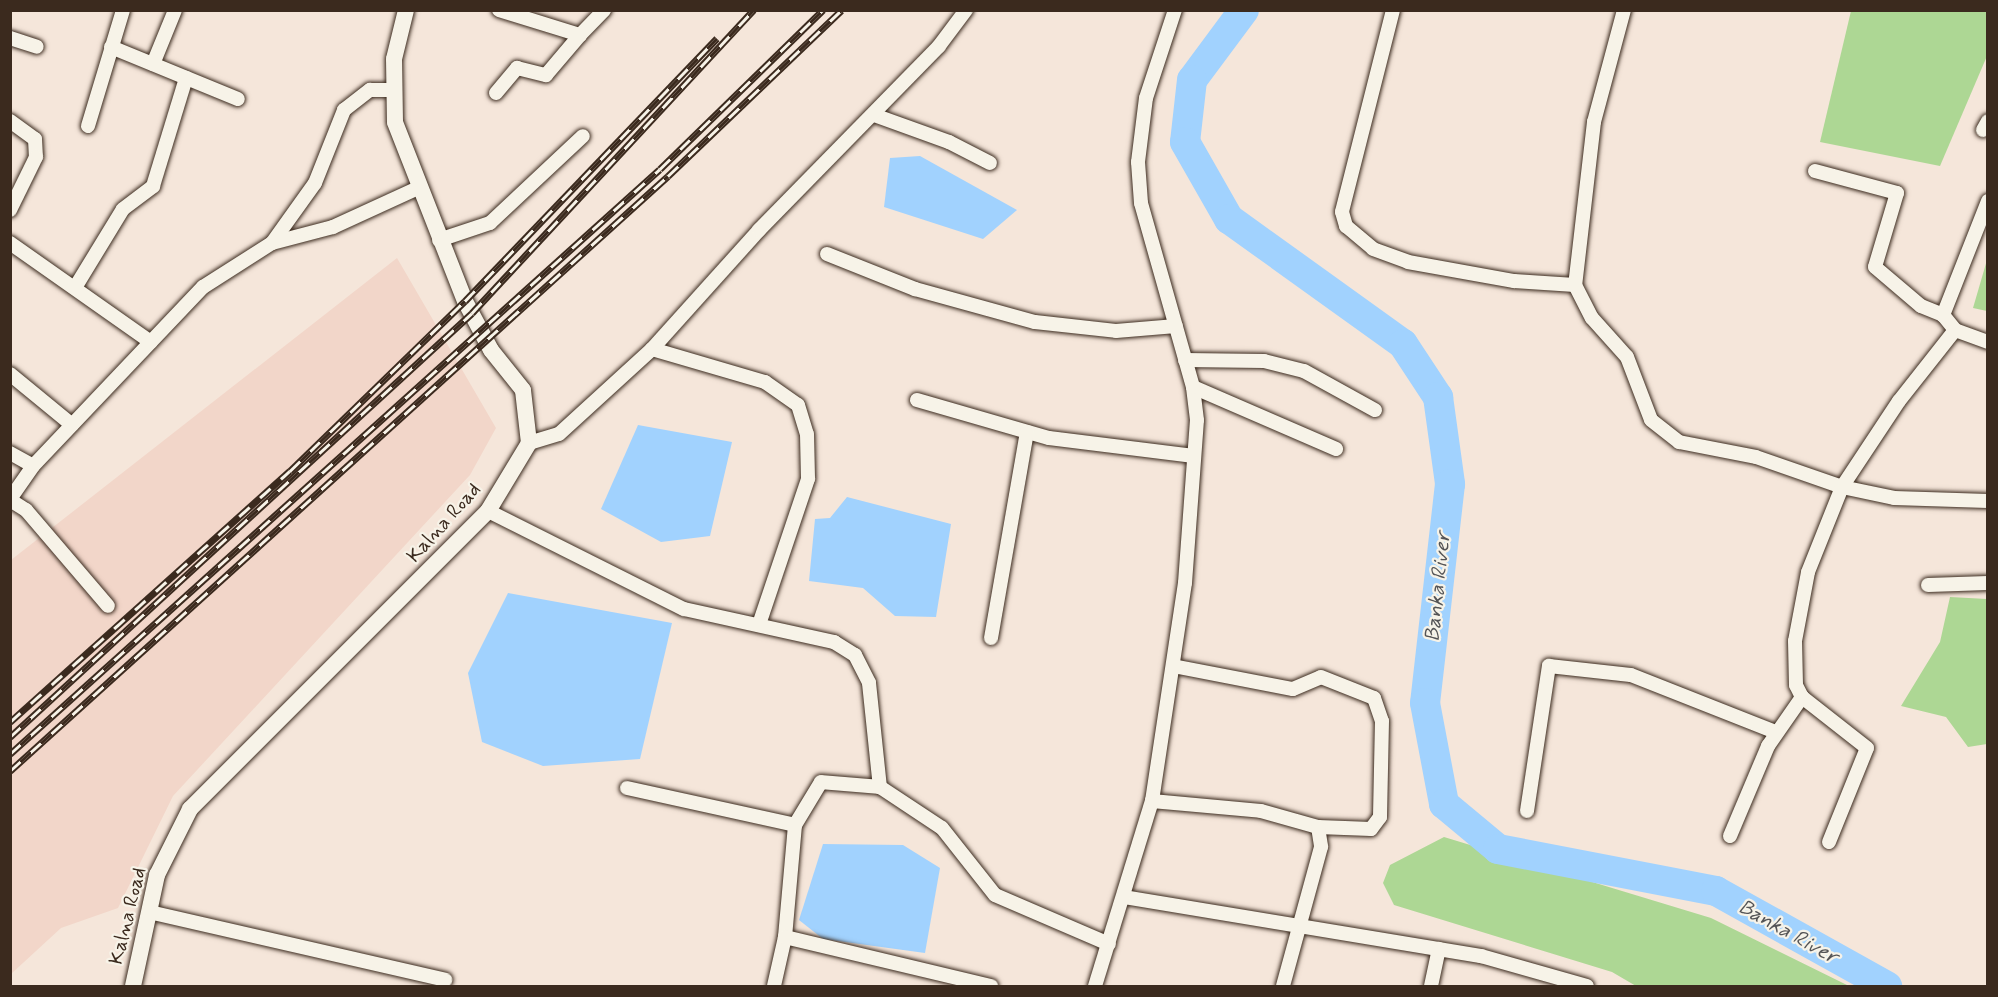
<!DOCTYPE html>
<style>
body{margin:0}
#map{position:relative;width:1998px;height:997px;overflow:hidden;background:#f5e6da;font-family:Mynerve,sans-serif}
div>[style]{position:absolute}
.built>*{inset:0;background:#f2d6c9}
.green>*{inset:0;background:#add794}
.water>*{inset:0;background:#a1d2fe}
.river>*{height:30px;margin:-15px;padding:0 15px;transform-origin:15px;border-radius:15px;background:#a1d2fe}
.roads{filter:drop-shadow(0 0 2px #3b2a1e) drop-shadow(0 0 2px #3b2a1e)}
.minor>*{height:14px;margin:-7px;padding:0 7px;transform-origin:7px;border-radius:7px;background:#f7f3e8}
.tertiary>*{height:16px;margin:-8px;padding:0 8px;transform-origin:8px;border-radius:8px;background:#f7f3e8}
.rail>*{height:7px;margin-top:-3.5px;transform-origin:0;background:repeating-linear-gradient(90deg,#f7f3e8 0 14px,#3b2a1e 0 28px);box-sizing:border-box;border-block:2px solid #3b2a1e}
span{translate:-50% -50%;white-space:nowrap;text-align:center;line-height:1.15;-webkit-text-stroke:4.5px #f7f3e8;paint-order:stroke}
.street-label{font-size:20px;color:#3b2a1e}
.water-label{font-size:21px;color:#545456;font-style:italic}
.frame{position:absolute;inset:0;border:12px solid #3b2a1e;pointer-events:none}
</style>
<div id="map">
<div class="built">
<i style="clip-path:polygon(397px 258px,496px 428px,470px 475px,173px 796px,118px 908px,61px 928px,11px 974px,11px 560px)"></i>
</div>
<div class="green">
<i style="clip-path:polygon(1851px 11px,1986px 11px,1987px 56px,1940px 166px,1820px 142px)"></i>
<i style="clip-path:polygon(1987px 260px,1987px 311px,1973px 308px)"></i>
<i style="clip-path:polygon(1950px 597px,1987px 599px,1987px 744px,1968px 747px,1946px 717px,1901px 706px,1940px 642px)"></i>
<i style="clip-path:polygon(1444px 837px,1711px 918px,1849px 986px,1636px 986px,1612px 972px,1394px 905px,1383px 883px,1390px 865px)"></i>
</div>
<div class="water">
<i style="clip-path:polygon(920px 156px,1017px 210px,983px 239px,884px 207px,890px 158px)"></i>
<i style="clip-path:polygon(638px 425px,732px 442px,710px 536px,661px 542px,601px 509px)"></i>
<i style="clip-path:polygon(847px 497px,951px 524px,936px 617px,895px 616px,863px 588px,809px 581px,815px 519px,830px 518px)"></i>
<i style="clip-path:polygon(508px 593px,672px 623px,640px 759px,543px 766px,482px 742px,468px 673px)"></i>
<i style="clip-path:polygon(823px 844px,903px 845px,940px 868px,925px 953px,823px 939px,799px 920px)"></i>
</div>
<div class="river">
<i style="left:1244px;top:10px;width:87px;rotate:126.6deg"></i>
<i style="left:1192px;top:80px;width:62px;rotate:96.4deg"></i>
<i style="left:1185px;top:142px;width:89px;rotate:60.3deg"></i>
<i style="left:1229px;top:219px;width:214px;rotate:35.7deg"></i>
<i style="left:1403px;top:344px;width:64px;rotate:56.6deg"></i>
<i style="left:1438px;top:397px;width:88px;rotate:82.1deg"></i>
<i style="left:1450px;top:484px;width:220px;rotate:96.5deg"></i>
<i style="left:1425px;top:703px;width:103px;rotate:79.3deg"></i>
<i style="left:1444px;top:804px;width:70px;rotate:39.8deg"></i>
<i style="left:1498px;top:849px;width:222px;rotate:10.9deg"></i>
<i style="left:1716px;top:891px;width:196px;rotate:29.1deg"></i>
</div>
<div class="roads">
<div class="minor">
<i style="left:499px;top:10px;width:85px;rotate:17.2deg"></i>
<i style="left:580px;top:35px;width:35px;rotate:-46deg"></i>
<i style="left:1393px;top:10px;width:208px;rotate:104.2deg"></i>
<i style="left:1342px;top:212px;width:15px;rotate:74deg"></i>
<i style="left:1346px;top:226px;width:35px;rotate:40deg"></i>
<i style="left:1373px;top:249px;width:37px;rotate:20deg"></i>
<i style="left:1408px;top:262px;width:108px;rotate:10.2deg"></i>
<i style="left:1514px;top:281px;width:61px;rotate:3.8deg"></i>
<i style="left:1624px;top:10px;width:116px;rotate:105deg"></i>
<i style="left:1594px;top:122px;width:164px;rotate:96.6deg"></i>
<i style="left:1575px;top:285px;width:37px;rotate:63deg"></i>
<i style="left:1592px;top:318px;width:52px;rotate:48.1deg"></i>
<i style="left:1627px;top:357px;width:67px;rotate:69.1deg"></i>
<i style="left:1651px;top:420px;width:36px;rotate:38deg"></i>
<i style="left:1679px;top:442px;width:78px;rotate:11deg"></i>
<i style="left:1756px;top:457px;width:91px;rotate:19.2deg"></i>
<i style="left:1842px;top:487px;width:53px;rotate:11.9deg"></i>
<i style="left:1894px;top:498px;width:94px;rotate:1.8deg"></i>
<i style="left:10px;top:38px;width:28px;rotate:18deg"></i>
<i style="left:111px;top:47px;width:137px;rotate:22.3deg"></i>
<i style="left:153px;top:64px;width:58px;rotate:-67.8deg"></i>
<i style="left:496px;top:93px;width:33px;rotate:-50deg"></i>
<i style="left:517px;top:68px;width:30px;rotate:14deg"></i>
<i style="left:546px;top:75px;width:52px;rotate:-49.6deg"></i>
<i style="left:874px;top:115px;width:80px;rotate:19.8deg"></i>
<i style="left:949px;top:142px;width:46px;rotate:27.1deg"></i>
<i style="left:10px;top:121px;width:31px;rotate:36deg"></i>
<i style="left:35px;top:139px;width:18px;rotate:87deg"></i>
<i style="left:36px;top:157px;width:59px;rotate:116.1deg"></i>
<i style="left:88px;top:126px;width:121px;rotate:-73.2deg"></i>
<i style="left:1983px;top:130px;width:10px;rotate:-61deg"></i>
<i style="left:1815px;top:171px;width:85px;rotate:15deg"></i>
<i style="left:1897px;top:193px;width:77px;rotate:106.6deg"></i>
<i style="left:1875px;top:267px;width:60px;rotate:40.3deg"></i>
<i style="left:1921px;top:306px;width:24px;rotate:22deg"></i>
<i style="left:1988px;top:201px;width:123px;rotate:111.5deg"></i>
<i style="left:1943px;top:315px;width:19px;rotate:51deg"></i>
<i style="left:1955px;top:330px;width:35px;rotate:20deg"></i>
<i style="left:439px;top:240px;width:54px;rotate:-18.4deg"></i>
<i style="left:490px;top:223px;width:127px;rotate:-43.1deg"></i>
<i style="left:10px;top:243px;width:172px;rotate:35.1deg"></i>
<i style="left:272px;top:243px;width:74px;rotate:-54.4deg"></i>
<i style="left:315px;top:183px;width:79px;rotate:-68.3deg"></i>
<i style="left:344px;top:110px;width:33px;rotate:-38deg"></i>
<i style="left:370px;top:90px;width:21px"></i>
<i style="left:827px;top:254px;width:95px;rotate:21.7deg"></i>
<i style="left:915px;top:289px;width:124px;rotate:15.4deg"></i>
<i style="left:1035px;top:322px;width:81px;rotate:6.3deg"></i>
<i style="left:1116px;top:331px;width:60px;rotate:-4.8deg"></i>
<i style="left:76px;top:286px;width:90px;rotate:-58.6deg"></i>
<i style="left:123px;top:209px;width:38px;rotate:-37deg"></i>
<i style="left:153px;top:186px;width:113px;rotate:-73deg"></i>
<i style="left:652px;top:349px;width:118px;rotate:16.3deg"></i>
<i style="left:765px;top:382px;width:40px;rotate:34.9deg"></i>
<i style="left:798px;top:405px;width:30px;rotate:73deg"></i>
<i style="left:807px;top:434px;width:45px;rotate:88.7deg"></i>
<i style="left:808px;top:479px;width:154px;rotate:108.6deg"></i>
<i style="left:1185px;top:360px;width:79px;rotate:0.7deg"></i>
<i style="left:1264px;top:361px;width:41px;rotate:14deg"></i>
<i style="left:1304px;top:371px;width:81px;rotate:28.8deg"></i>
<i style="left:10px;top:374px;width:80px;rotate:39.4deg"></i>
<i style="left:1193px;top:387px;width:156px;rotate:23.4deg"></i>
<i style="left:917px;top:400px;width:137px;rotate:16.1deg"></i>
<i style="left:1049px;top:438px;width:146px;rotate:7.1deg"></i>
<i style="left:529px;top:443px;width:31px;rotate:-17deg"></i>
<i style="left:559px;top:434px;width:126px;rotate:-42.4deg"></i>
<i style="left:652px;top:349px;width:160px;rotate:-48deg"></i>
<i style="left:759px;top:230px;width:257px;rotate:-45.6deg"></i>
<i style="left:939px;top:46px;width:45px;rotate:-53.1deg"></i>
<i style="left:10px;top:453px;width:26px;rotate:29deg"></i>
<i style="left:10px;top:499px;width:40px;rotate:-55.1deg"></i>
<i style="left:33px;top:466px;width:247px;rotate:-46.5deg"></i>
<i style="left:203px;top:287px;width:82px;rotate:-32.5deg"></i>
<i style="left:272px;top:243px;width:63px;rotate:-14.7deg"></i>
<i style="left:333px;top:227px;width:94px;rotate:-24.6deg"></i>
<i style="left:10px;top:500px;width:19px;rotate:32deg"></i>
<i style="left:26px;top:510px;width:126px;rotate:49.5deg"></i>
<i style="left:488px;top:511px;width:219px;rotate:26.6deg"></i>
<i style="left:684px;top:609px;width:154px;rotate:12.4deg"></i>
<i style="left:834px;top:642px;width:25px;rotate:32deg"></i>
<i style="left:855px;top:655px;width:31px;rotate:63deg"></i>
<i style="left:869px;top:683px;width:105px;rotate:84deg"></i>
<i style="left:880px;top:787px;width:74px;rotate:33.5deg"></i>
<i style="left:942px;top:828px;width:85px;rotate:51.7deg"></i>
<i style="left:995px;top:895px;width:124px;rotate:23.3deg"></i>
<i style="left:1928px;top:585px;width:60px;rotate:-1.9deg"></i>
<i style="left:991px;top:638px;width:209px;rotate:-80.1deg"></i>
<i style="left:1173px;top:666px;width:122px;rotate:10.9deg"></i>
<i style="left:1293px;top:689px;width:30px;rotate:-23deg"></i>
<i style="left:1321px;top:677px;width:57px;rotate:21.6deg"></i>
<i style="left:1374px;top:698px;width:24px;rotate:71deg"></i>
<i style="left:1382px;top:721px;width:96px;rotate:91.2deg"></i>
<i style="left:1380px;top:817px;width:15px;rotate:127deg"></i>
<i style="left:1371px;top:829px;width:53px;rotate:-177.8deg"></i>
<i style="left:627px;top:788px;width:172px;rotate:12.4deg"></i>
<i style="left:795px;top:825px;width:112px;rotate:95.1deg"></i>
<i style="left:785px;top:937px;width:50px;rotate:102.7deg"></i>
<i style="left:1152px;top:801px;width:109px;rotate:5.2deg"></i>
<i style="left:1261px;top:811px;width:59px;rotate:15.7deg"></i>
<i style="left:1318px;top:827px;width:20px;rotate:81deg"></i>
<i style="left:1321px;top:847px;width:144px;rotate:105.3deg"></i>
<i style="left:1527px;top:811px;width:147px;rotate:-81.4deg"></i>
<i style="left:1549px;top:666px;width:82px;rotate:6.3deg"></i>
<i style="left:1631px;top:675px;width:156px;rotate:21.5deg"></i>
<i style="left:795px;top:825px;width:50px;rotate:-58.8deg"></i>
<i style="left:821px;top:782px;width:59px;rotate:4.8deg"></i>
<i style="left:1730px;top:836px;width:98px;rotate:-67.1deg"></i>
<i style="left:1768px;top:746px;width:60px;rotate:-55.2deg"></i>
<i style="left:1829px;top:842px;width:101px;rotate:-68deg"></i>
<i style="left:1867px;top:748px;width:83px;rotate:-141.9deg"></i>
<i style="left:1802px;top:697px;width:13px;rotate:-117deg"></i>
<i style="left:1796px;top:685px;width:44px;rotate:-91.3deg"></i>
<i style="left:1795px;top:641px;width:70px;rotate:-79.3deg"></i>
<i style="left:1808px;top:572px;width:92px;rotate:-68.2deg"></i>
<i style="left:1842px;top:487px;width:103px;rotate:-56.5deg"></i>
<i style="left:1899px;top:401px;width:90px;rotate:-51.7deg"></i>
<i style="left:1124px;top:897px;width:362px;rotate:9.4deg"></i>
<i style="left:1481px;top:956px;width:110px;rotate:15.8deg"></i>
<i style="left:149px;top:912px;width:304px;rotate:12.9deg"></i>
<i style="left:785px;top:937px;width:212px;rotate:13.4deg"></i>
<i style="left:1095px;top:986px;width:194px;rotate:-72.9deg"></i>
<i style="left:1152px;top:801px;width:220px;rotate:-81.4deg"></i>
<i style="left:1185px;top:583px;width:163px;rotate:-85.8deg"></i>
<i style="left:1197px;top:420px;width:33px;rotate:-97deg"></i>
<i style="left:1193px;top:387px;width:191px;rotate:-105.8deg"></i>
<i style="left:1141px;top:203px;width:41px;rotate:-94.2deg"></i>
<i style="left:1138px;top:162px;width:64px;rotate:-82.9deg"></i>
<i style="left:1146px;top:98px;width:93px;rotate:-71.8deg"></i>
<i style="left:1431px;top:986px;width:38px;rotate:-78deg"></i>
</div>
<div class="tertiary">
<i style="left:133px;top:986px;width:114px;rotate:-77.8deg"></i>
<i style="left:157px;top:875px;width:74px;rotate:-63.4deg"></i>
<i style="left:190px;top:809px;width:421px;rotate:-45deg"></i>
<i style="left:488px;top:511px;width:79px;rotate:-58.9deg"></i>
<i style="left:529px;top:443px;width:53px;rotate:-96.5deg"></i>
<i style="left:523px;top:390px;width:51px;rotate:-128.7deg"></i>
<i style="left:491px;top:350px;width:55px;rotate:-118deg"></i>
<i style="left:465px;top:301px;width:192px;rotate:-111.4deg"></i>
<i style="left:395px;top:122px;width:63px;rotate:-90.9deg"></i>
<i style="left:394px;top:59px;width:50px;rotate:-76.2deg"></i>
</div>
</div>
<div class="rail">
<i style="left:10px;top:722px;width:376px;rotate:-41.9deg"></i>
<i style="left:290px;top:471px;width:244px;rotate:-44.2deg"></i>
<i style="left:465px;top:301px;width:364px;rotate:-46.2deg"></i>
<i style="left:10px;top:737px;width:627px;rotate:-42.54deg"></i>
<i style="left:472px;top:313px;width:414px;rotate:-47.1deg"></i>
<i style="left:10px;top:754px;width:874px;rotate:-41.99deg"></i>
<i style="left:660px;top:169px;width:228px;rotate:-44.3deg"></i>
<i style="left:10px;top:771px;width:887px;rotate:-42.12deg"></i>
<i style="left:668px;top:176px;width:240px;rotate:-43.7deg"></i>
</div>
<div class="street-label">
<span style="left:444px;top:523px;rotate:-48deg">Kalna Road</span>
<span style="left:128px;top:916px;rotate:-76deg">Kalna Road</span>
</div>
<div class="water-label">
<span style="left:1438px;top:587px;rotate:-84deg">Banka River</span>
<span style="left:1788px;top:932px;rotate:29deg">Banka River</span>
</div>
<div class="frame"></div>
</div>
